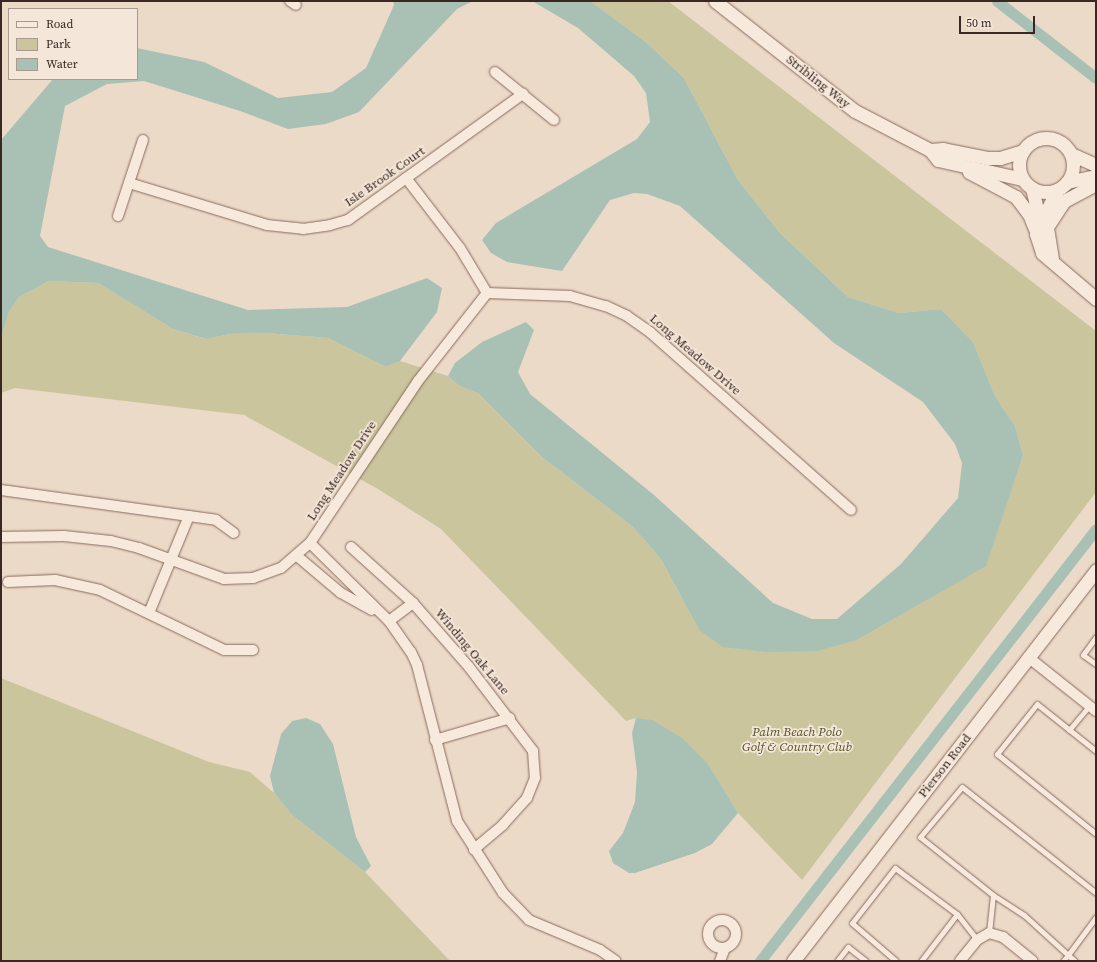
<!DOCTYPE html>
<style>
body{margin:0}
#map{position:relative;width:1097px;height:962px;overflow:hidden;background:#ecdac9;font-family:"Source Serif 4",serif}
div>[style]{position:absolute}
.green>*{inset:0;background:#cac59d}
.water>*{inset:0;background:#a9c1b5}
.canal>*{height:11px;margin:-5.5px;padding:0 5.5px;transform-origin:5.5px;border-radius:5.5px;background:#a9c1b5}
.roads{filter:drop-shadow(0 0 1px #886b5e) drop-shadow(0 0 1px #886b5e)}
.service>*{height:5px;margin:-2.5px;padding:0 2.5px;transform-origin:2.5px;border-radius:2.5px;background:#f7e9dc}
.minor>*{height:10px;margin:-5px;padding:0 5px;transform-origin:5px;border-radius:5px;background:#f7e9dc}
.minor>.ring{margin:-5px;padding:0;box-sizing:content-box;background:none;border:10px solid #f7e9dc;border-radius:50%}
.tertiary>*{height:13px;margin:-6.5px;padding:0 6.5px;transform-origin:6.5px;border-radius:6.5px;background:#f7e9dc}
.tertiary>.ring{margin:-6.5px;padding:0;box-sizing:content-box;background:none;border:13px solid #f7e9dc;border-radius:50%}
span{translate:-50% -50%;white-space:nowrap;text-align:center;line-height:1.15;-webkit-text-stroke:3.5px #f4e6d8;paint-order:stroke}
.street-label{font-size:13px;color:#392721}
.park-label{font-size:13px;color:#535429;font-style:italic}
.frame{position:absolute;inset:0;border:2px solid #392721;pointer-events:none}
.legend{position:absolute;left:8px;top:8px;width:130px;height:72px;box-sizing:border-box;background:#f4e6d8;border:1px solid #a99a8f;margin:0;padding:5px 7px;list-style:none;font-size:12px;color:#392721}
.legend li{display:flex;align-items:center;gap:8px;height:20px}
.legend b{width:20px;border:1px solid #a99a8f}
.scale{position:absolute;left:959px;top:16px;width:76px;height:18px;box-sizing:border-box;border:2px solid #392721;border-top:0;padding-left:5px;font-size:12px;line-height:14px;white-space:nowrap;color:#392721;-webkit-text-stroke:3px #f4e6d8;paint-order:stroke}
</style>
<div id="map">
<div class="green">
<i style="clip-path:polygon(590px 1px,668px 1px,1096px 331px,1096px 492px,802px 880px,738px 813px,709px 765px,636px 718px,626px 721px,441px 529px,378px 489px,244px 415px,15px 388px,1px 393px,1px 337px,9px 312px,19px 297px,49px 281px,98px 283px,173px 329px,205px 339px,230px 334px,265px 333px,328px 338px,386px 367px,400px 361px,448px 376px,458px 385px,479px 394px,542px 457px,633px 527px,661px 559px,699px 630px,857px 640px,928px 599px,996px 531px,1023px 455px,1015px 426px,995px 396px,973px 342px,941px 309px,899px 313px,848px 297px,780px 233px,738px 180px,684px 78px,646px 42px)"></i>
<i style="clip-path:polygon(1px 678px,209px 762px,250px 772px,274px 793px,292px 815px,365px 872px,450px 961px,1px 961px)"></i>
</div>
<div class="water">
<i style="clip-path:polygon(393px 1px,473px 1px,457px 9px,359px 112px,326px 124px,288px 129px,240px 111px,144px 81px,107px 84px,65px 106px,40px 236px,48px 247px,248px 310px,347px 307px,427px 278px,442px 288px,437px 312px,400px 361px,386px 367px,328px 338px,265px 333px,230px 334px,206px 339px,173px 329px,98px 283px,49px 281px,19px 297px,9px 312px,1px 337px,1px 140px,53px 79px,137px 79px,137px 48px,204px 62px,278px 98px,332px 92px,366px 68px,394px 5px)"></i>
<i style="clip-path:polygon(532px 1px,590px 1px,646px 42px,684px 78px,738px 180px,780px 233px,848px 297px,899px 313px,941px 309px,973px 342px,995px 396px,1015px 426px,1023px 455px,986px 566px,857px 640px,817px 651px,767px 652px,723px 647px,699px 630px,661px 559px,633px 527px,542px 457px,479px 394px,458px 385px,448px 376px,455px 363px,482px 342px,526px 322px,534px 330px,518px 372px,530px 394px,654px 495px,773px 603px,812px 619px,837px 619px,901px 564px,958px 498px,962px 463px,955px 444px,923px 402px,834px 343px,680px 206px,647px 194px,634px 193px,610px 200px,562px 271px,507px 262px,491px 253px,482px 240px,496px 223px,637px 139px,650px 122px,646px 93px,634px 76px,578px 28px)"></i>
<i style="clip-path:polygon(306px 718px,320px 724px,333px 744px,356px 837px,371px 866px,365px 872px,292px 815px,274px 793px,270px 776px,281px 734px,292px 721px)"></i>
<i style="clip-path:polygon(636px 718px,652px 720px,682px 738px,709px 765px,738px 813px,712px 844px,695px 853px,635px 873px,629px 873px,613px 863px,609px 851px,623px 833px,635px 802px,637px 772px,632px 733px)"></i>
</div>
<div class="canal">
<i style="left:997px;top:1px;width:125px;rotate:37.9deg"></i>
<i style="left:760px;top:961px;width:547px;rotate:-52.13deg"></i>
</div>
<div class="roads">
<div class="service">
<i style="left:1096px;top:637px;width:22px;rotate:126deg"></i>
<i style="left:1083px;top:655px;width:16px;rotate:35deg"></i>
<i style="left:1069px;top:730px;width:31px;rotate:-50deg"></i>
<i style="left:1096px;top:751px;width:75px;rotate:-141.5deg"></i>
<i style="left:1037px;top:704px;width:64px;rotate:128.7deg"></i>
<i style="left:997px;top:754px;width:127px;rotate:38.9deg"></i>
<i style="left:993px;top:895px;width:37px;rotate:33deg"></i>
<i style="left:1024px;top:915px;width:59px;rotate:42.3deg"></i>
<i style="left:1068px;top:955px;width:47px;rotate:-53.6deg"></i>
<i style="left:989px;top:933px;width:38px;rotate:-84deg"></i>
<i style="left:993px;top:895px;width:93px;rotate:-141.5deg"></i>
<i style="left:920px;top:837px;width:65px;rotate:-50deg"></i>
<i style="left:962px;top:787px;width:171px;rotate:38.3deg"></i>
<i style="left:837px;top:961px;width:18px;rotate:-52deg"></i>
<i style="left:848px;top:947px;width:23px;rotate:38deg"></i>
<i style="left:896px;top:961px;width:58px;rotate:-139.2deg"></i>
<i style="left:852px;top:923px;width:70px;rotate:-52deg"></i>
<i style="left:895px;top:868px;width:77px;rotate:36.6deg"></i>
<i style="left:957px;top:914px;width:33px;rotate:52deg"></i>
<i style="left:921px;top:961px;width:59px;rotate:-52.5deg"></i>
<i style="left:1063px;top:961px;width:8px;rotate:-50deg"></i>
<i style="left:1068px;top:955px;width:9px;rotate:41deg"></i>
</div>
<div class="minor">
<i style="left:290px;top:1px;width:7px;rotate:34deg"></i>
<i style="left:495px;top:72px;width:76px;rotate:39.1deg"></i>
<i style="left:406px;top:178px;width:88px;rotate:52.4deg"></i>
<i style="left:460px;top:248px;width:52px;rotate:59deg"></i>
<i style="left:129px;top:183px;width:144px;rotate:16.9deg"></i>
<i style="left:267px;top:225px;width:36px;rotate:6deg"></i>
<i style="left:303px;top:229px;width:27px;rotate:-8deg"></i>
<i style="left:330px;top:225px;width:19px;rotate:-16deg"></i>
<i style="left:348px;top:220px;width:216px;rotate:-35.8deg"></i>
<i style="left:118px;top:216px;width:80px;rotate:-71.8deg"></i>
<i style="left:1px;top:490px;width:217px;rotate:7.9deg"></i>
<i style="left:216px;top:520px;width:22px;rotate:36deg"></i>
<i style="left:1px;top:537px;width:63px;rotate:-0.9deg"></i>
<i style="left:64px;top:536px;width:47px;rotate:6.1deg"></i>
<i style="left:111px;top:541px;width:29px;rotate:14deg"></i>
<i style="left:139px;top:548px;width:90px;rotate:20deg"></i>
<i style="left:224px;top:579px;width:29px;rotate:-2deg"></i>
<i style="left:253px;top:578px;width:30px;rotate:-20deg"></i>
<i style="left:281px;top:568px;width:38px;rotate:-41deg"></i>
<i style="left:310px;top:543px;width:195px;rotate:-56.3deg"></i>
<i style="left:418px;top:381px;width:112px;rotate:-51.9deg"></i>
<i style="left:487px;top:293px;width:83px;rotate:2.1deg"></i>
<i style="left:570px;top:296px;width:37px;rotate:16deg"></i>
<i style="left:606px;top:306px;width:23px;rotate:25deg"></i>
<i style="left:627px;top:316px;width:29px;rotate:35deg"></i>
<i style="left:651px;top:333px;width:267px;rotate:41.5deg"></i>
<i style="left:310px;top:543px;width:111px;rotate:44.6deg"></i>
<i style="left:389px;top:621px;width:38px;rotate:55deg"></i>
<i style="left:411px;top:652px;width:14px;rotate:65deg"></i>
<i style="left:417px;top:665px;width:161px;rotate:75.6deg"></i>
<i style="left:457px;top:821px;width:85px;rotate:57.4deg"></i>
<i style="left:503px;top:893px;width:37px;rotate:46deg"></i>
<i style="left:529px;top:920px;width:77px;rotate:22.9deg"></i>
<i style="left:600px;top:950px;width:19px;rotate:35deg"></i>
<i style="left:351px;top:547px;width:84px;rotate:42.1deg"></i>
<i style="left:413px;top:603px;width:85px;rotate:48.8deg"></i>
<i style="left:469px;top:667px;width:106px;rotate:52.7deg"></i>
<i style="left:533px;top:751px;width:27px;rotate:86deg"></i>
<i style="left:535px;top:778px;width:22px;rotate:112deg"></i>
<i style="left:527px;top:798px;width:36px;rotate:132deg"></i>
<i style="left:503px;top:825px;width:38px;rotate:140deg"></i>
<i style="left:297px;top:556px;width:57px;rotate:40.1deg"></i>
<i style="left:341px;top:593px;width:35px;rotate:29deg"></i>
<i style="left:8px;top:582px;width:47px;rotate:-2.4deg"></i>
<i style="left:55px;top:580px;width:46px;rotate:12.5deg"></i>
<i style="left:100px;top:590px;width:138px;rotate:25.8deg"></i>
<i style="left:224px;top:650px;width:29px"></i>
<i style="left:149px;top:613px;width:105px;rotate:-67.6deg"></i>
<i style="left:389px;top:621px;width:30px;rotate:-37deg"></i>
<i style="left:1028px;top:657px;width:87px;rotate:38.5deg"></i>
<i style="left:435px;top:740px;width:78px;rotate:-16.3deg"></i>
<i class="ring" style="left:708px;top:920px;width:18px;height:18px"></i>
<i style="left:720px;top:961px;width:14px;rotate:-69deg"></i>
<i style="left:960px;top:961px;width:27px;rotate:-51deg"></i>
<i style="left:977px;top:940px;width:14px;rotate:-30deg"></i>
<i style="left:989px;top:933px;width:15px;rotate:16deg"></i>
<i style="left:1003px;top:937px;width:38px;rotate:39deg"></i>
</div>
<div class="tertiary">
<i style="left:715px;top:1px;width:178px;rotate:38.2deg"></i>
<i style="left:855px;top:111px;width:85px;rotate:27.5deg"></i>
<i style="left:930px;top:150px;width:13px;rotate:51deg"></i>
<i style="left:938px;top:160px;width:86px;rotate:12.7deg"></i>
<i class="ring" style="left:1019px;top:138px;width:41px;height:41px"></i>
<i style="left:930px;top:150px;width:13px;rotate:-4deg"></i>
<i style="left:943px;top:149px;width:46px;rotate:11.3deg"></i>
<i style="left:988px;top:158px;width:12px"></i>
<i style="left:1000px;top:158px;width:24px;rotate:-17deg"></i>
<i style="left:1071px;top:154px;width:27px;rotate:24deg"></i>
<i style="left:969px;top:172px;width:53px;rotate:28deg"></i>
<i style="left:1016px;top:197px;width:21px;rotate:53deg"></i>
<i style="left:1029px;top:214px;width:16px;rotate:68deg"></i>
<i style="left:1067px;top:182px;width:30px;rotate:-12deg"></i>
<i style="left:1032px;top:188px;width:28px;rotate:77deg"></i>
<i style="left:1038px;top:215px;width:19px;rotate:96deg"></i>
<i style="left:1036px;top:234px;width:20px;rotate:72deg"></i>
<i style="left:1042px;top:253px;width:71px;rotate:40.4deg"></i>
<i style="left:1049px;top:224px;width:27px;rotate:-57deg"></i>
<i style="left:1064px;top:201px;width:36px;rotate:-28deg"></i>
<i style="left:1052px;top:259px;width:37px;rotate:-99deg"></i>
<i style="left:1046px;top:222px;width:12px;rotate:-85deg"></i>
<i style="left:1047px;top:210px;width:22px;rotate:-63deg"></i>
<i style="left:793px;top:961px;width:495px;rotate:-52.2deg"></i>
</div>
</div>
<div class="street-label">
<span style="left:818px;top:82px;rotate:38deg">Stribling Way</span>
<span style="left:385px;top:177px;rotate:-35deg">Isle Brook Court</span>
<span style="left:695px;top:355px;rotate:41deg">Long Meadow Drive</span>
<span style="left:342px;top:471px;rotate:-57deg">Long Meadow Drive</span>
<span style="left:472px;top:652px;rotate:50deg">Winding Oak Lane</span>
<span style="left:945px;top:766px;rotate:-52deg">Pierson Road</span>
</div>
<div class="park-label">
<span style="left:797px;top:740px">Palm Beach Polo<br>Golf &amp; Country Club</span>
</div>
<div class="frame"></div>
<ul class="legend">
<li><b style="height:5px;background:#f7e9dc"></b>Road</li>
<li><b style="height:11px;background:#cac59d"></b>Park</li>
<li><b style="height:11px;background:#a9c1b5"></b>Water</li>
</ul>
<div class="scale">50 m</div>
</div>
